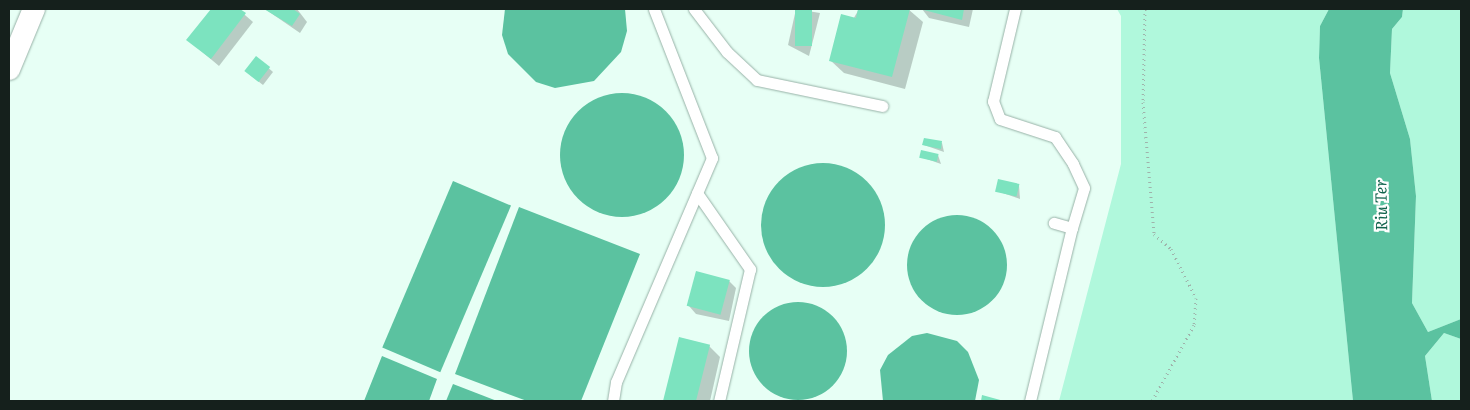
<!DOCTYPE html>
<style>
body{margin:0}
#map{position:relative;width:1470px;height:410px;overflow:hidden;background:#e7fff5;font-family:Literata,serif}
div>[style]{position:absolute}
.green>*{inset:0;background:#b0f8dc}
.water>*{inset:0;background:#5bc2a0;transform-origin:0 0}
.round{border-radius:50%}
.shadow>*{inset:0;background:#0003}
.building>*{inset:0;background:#7ce3bf;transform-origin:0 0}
.path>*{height:3px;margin-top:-1.5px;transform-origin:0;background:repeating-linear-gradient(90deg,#9fb3ab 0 1px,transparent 0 5px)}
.roads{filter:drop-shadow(0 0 1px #97b2a7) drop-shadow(0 0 1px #97b2a7)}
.lane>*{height:11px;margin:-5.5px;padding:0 5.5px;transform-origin:5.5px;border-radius:5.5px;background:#fff}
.street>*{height:22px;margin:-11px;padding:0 11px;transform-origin:11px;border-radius:11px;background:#fff}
span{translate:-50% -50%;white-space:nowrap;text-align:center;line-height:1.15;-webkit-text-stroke:4.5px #fff;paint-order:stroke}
.water-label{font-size:16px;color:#12644d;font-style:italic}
.frame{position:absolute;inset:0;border:10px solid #15201c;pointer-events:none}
</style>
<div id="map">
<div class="green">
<i style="clip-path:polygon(1117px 9px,1329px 9px,1320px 26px,1319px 58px,1353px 401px,1059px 401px,1121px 164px,1121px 16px)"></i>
<i style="clip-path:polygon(1403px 9px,1461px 9px,1461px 319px,1428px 332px,1412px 303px,1416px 196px,1410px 139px,1390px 73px,1392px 29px,1402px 17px)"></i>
<i style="clip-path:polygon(1444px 333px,1461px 339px,1461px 401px,1432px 401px,1425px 356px)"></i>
</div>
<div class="water">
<i style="clip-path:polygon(505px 9px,625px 9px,627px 31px,621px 52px,594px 81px,555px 88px,536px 82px,508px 54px,502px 35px)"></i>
<i style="clip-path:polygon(1329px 9px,1403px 9px,1402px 17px,1392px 29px,1390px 73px,1410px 139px,1416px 196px,1412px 303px,1428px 332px,1461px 319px,1461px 339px,1444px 333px,1425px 356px,1432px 401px,1353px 401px,1319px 58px,1320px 26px)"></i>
<i class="round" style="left:560px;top:93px;width:124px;height:124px"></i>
<i class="round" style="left:761px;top:163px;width:124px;height:124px"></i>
<i style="left:453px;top:181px;width:63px;height:181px;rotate:23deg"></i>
<i style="clip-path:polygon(519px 207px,640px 254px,581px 401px,527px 401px,455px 374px)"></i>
<i class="round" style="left:907px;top:215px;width:100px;height:100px"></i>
<i class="round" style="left:749px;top:302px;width:98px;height:98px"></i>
<i style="clip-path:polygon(927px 333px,957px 341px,968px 352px,979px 380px,975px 401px,883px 401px,880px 370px,888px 355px,912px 336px)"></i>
<i style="clip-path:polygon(382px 356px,437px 379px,429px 401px,364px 401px)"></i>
<i style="clip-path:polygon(453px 384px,497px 401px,446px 401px)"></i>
</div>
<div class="shadow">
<i style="clip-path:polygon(212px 9px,238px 9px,253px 22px,219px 66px,188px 40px)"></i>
<i style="clip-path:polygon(265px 9px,297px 9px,307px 22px,300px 33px)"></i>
<i style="clip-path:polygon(796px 9px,820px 13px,809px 56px,788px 45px)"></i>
<i style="clip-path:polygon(859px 9px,908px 9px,923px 22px,905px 89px,844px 73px,830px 60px)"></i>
<i style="clip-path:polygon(922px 9px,973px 9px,969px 27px,929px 18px)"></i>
<i style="clip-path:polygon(257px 58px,273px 72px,263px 85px,250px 75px)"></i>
<i style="clip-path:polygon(942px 143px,944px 152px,924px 145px)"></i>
<i style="clip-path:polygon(938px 155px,941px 164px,921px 157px)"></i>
<i style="clip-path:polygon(1019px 185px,1020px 199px,997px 191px)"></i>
<i style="clip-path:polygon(729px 281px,736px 288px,729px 321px,696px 314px,689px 306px)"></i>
<i style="clip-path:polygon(680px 339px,709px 346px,720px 357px,710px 401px,665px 401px)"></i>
</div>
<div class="building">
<i style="clip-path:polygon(211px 9px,240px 9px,246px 13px,211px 59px,186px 40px)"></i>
<i style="clip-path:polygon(264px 9px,293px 9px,300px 14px,292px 26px)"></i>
<i style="left:795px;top:9px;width:17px;height:37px"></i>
<i style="clip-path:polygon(858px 9px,910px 9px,892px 77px,829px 61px,841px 14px,856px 18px)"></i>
<i style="clip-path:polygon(920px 9px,964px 9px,962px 20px)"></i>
<i style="left:256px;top:56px;width:18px;height:19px;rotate:38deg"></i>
<i style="clip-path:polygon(924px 138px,942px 141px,941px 149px,922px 145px)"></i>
<i style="left:921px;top:150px;width:18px;height:8px;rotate:13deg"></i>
<i style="left:998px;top:179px;width:22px;height:13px;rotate:13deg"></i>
<i style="left:696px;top:271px;width:35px;height:36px;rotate:15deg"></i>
<i style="left:679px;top:337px;width:32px;height:66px;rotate:14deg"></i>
<i style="clip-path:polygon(982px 395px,1004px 401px,981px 401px)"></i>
</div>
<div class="path">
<i style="left:1145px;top:9px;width:93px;rotate:91.2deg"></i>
<i style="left:1143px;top:102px;width:132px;rotate:85.2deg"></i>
<i style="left:1154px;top:234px;width:23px;rotate:41deg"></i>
<i style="left:1171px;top:249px;width:55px;rotate:63deg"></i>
<i style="left:1196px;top:298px;width:27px;rotate:94deg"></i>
<i style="left:1194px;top:325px;width:87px;rotate:118.9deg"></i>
</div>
<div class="roads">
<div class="lane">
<i style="left:694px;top:9px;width:54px;rotate:52.5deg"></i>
<i style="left:727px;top:52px;width:41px;rotate:43deg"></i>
<i style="left:757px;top:80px;width:128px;rotate:11.7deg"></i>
<i style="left:1015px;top:9px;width:95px;rotate:103.4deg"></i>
<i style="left:993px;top:101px;width:19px;rotate:69deg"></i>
<i style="left:1000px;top:119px;width:58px;rotate:18.1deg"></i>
<i style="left:1055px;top:137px;width:32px;rotate:56deg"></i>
<i style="left:1073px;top:164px;width:26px;rotate:65deg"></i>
<i style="left:1084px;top:188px;width:42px;rotate:106.7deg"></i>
<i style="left:697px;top:193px;width:93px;rotate:55.1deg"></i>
<i style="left:750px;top:269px;width:136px;rotate:103.2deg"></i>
<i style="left:613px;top:401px;width:19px;rotate:-81deg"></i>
<i style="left:616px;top:382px;width:244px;rotate:-66.8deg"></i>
<i style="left:712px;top:158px;width:160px;rotate:-111.3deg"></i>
<i style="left:1030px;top:401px;width:178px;rotate:-76.4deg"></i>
<i style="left:1072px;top:228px;width:19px;rotate:-164deg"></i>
</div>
<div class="street">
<i style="left:9px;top:69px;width:65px;rotate:-67.4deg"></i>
</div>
</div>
<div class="water-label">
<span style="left:1380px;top:205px;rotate:-91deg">Riu Ter</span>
</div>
<div class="frame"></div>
</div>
